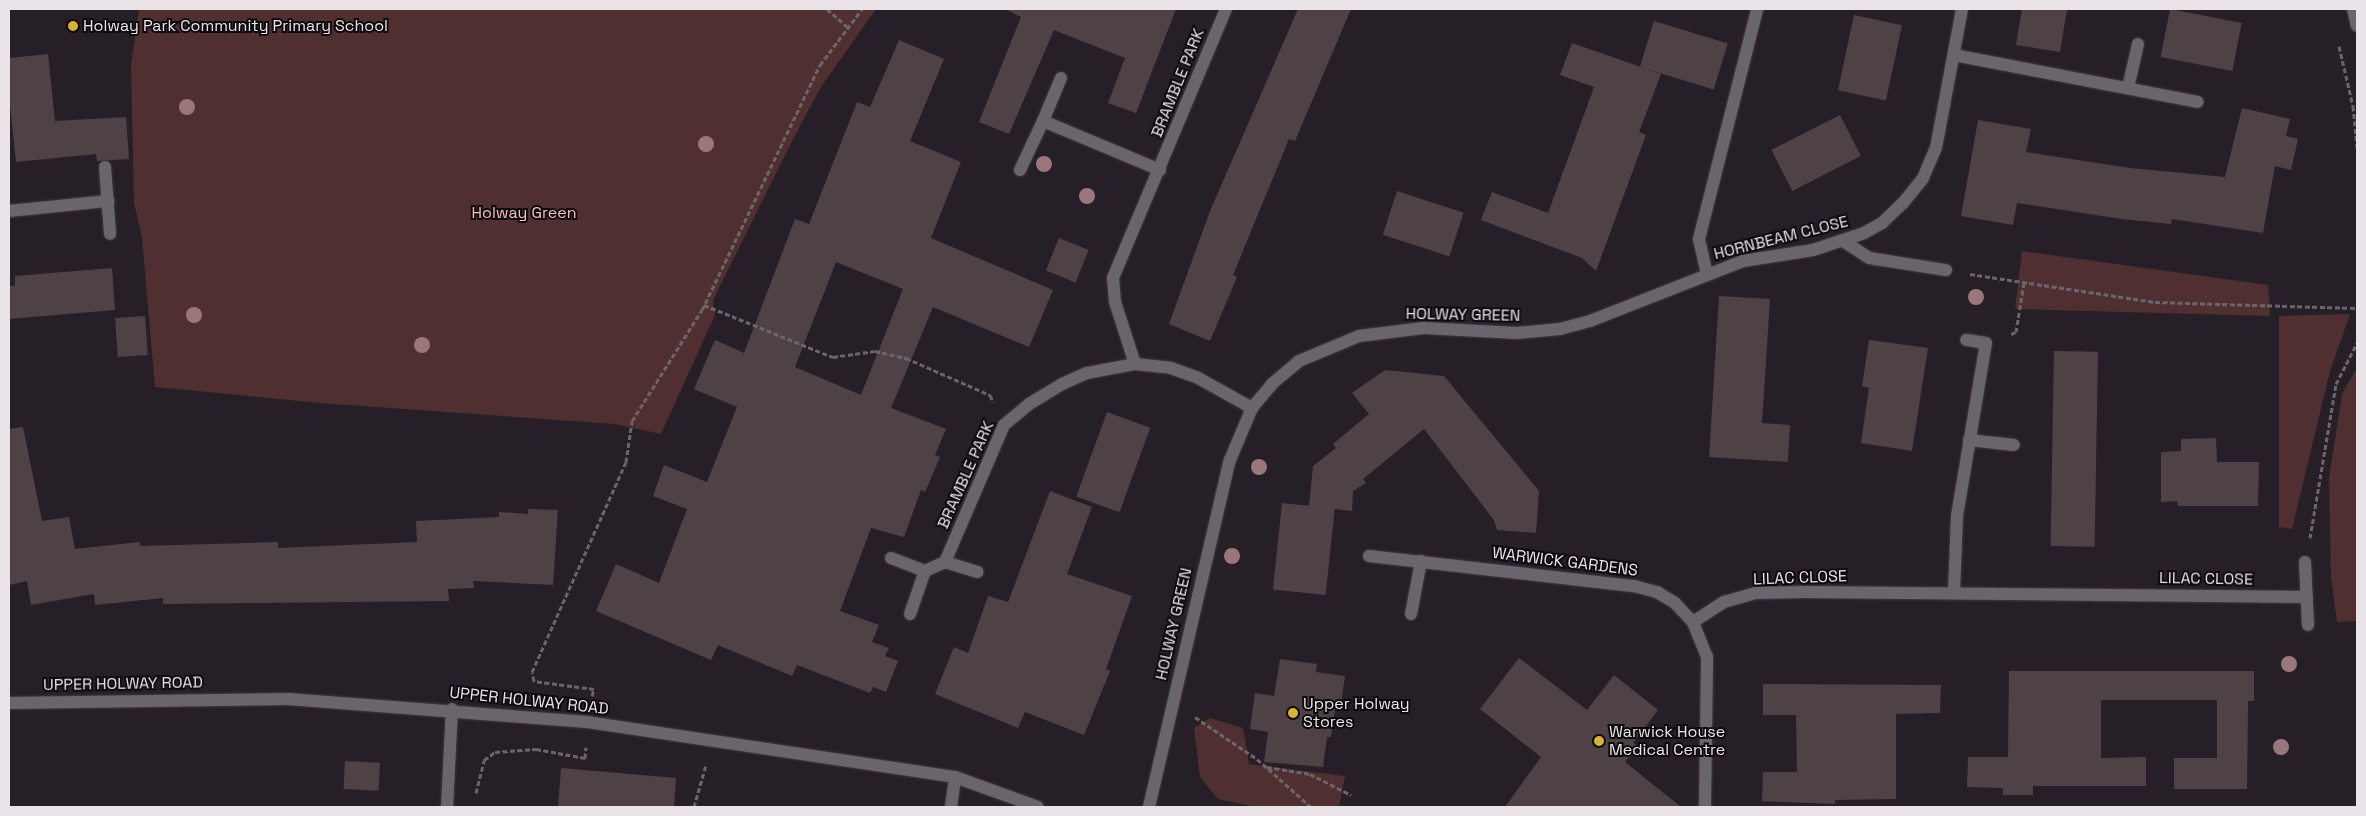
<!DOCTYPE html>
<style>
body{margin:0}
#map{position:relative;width:2366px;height:816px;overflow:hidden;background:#271f27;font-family:"Space Grotesk",sans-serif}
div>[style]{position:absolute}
.green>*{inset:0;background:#502f31}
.building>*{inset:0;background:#4f4247;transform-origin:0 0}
.path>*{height:3px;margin-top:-1.5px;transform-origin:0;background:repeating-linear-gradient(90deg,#6b646b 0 5px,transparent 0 7.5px)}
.roads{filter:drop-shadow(0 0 1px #423b42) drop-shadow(0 0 1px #423b42)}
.service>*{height:12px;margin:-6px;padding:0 6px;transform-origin:6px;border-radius:6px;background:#68666c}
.minor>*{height:12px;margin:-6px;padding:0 6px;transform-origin:6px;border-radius:6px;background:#68666c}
.tertiary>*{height:12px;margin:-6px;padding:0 6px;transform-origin:6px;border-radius:6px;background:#68666c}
.trees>*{width:16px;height:16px;margin:-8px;border-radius:50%;background:#99777c}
.dots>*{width:14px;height:14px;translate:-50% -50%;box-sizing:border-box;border:2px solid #0d0a0d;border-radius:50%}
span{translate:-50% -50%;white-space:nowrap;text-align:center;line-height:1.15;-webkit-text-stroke:4px #0d0a0d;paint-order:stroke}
.poi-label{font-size:16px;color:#eae4e9}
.left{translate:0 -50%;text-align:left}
.street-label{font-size:16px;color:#eae4e9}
.park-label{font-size:16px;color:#f7bfc1}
.frame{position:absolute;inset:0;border:10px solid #eae4e9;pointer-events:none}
</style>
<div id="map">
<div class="green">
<i style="clip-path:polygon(139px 9px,876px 9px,821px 87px,792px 141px,713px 300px,715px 315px,661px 434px,615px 424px,320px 403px,155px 387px,142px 237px,134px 203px,131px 65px)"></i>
<i style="clip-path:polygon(2022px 251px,2268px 285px,2270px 316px,2015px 309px)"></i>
<i style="clip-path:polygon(2350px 314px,2330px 371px,2292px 529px,2279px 527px,2279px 316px)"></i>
<i style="clip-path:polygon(2357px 368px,2357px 621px,2337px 622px,2331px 577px,2329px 478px,2342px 394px)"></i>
<i style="clip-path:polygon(1210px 718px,1243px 728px,1249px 764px,1345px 776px,1339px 807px,1256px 807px,1218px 799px,1200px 777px,1194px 728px)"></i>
</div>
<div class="building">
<i style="clip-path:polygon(1005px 9px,1176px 9px,1136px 113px,1108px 103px,1125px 58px,1054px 30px,1009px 134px,979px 122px,1021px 17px)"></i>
<i style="clip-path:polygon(1298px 9px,1351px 9px,1295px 141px,1289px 139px,1233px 275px,1237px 277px,1210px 341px,1169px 324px,1210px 211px)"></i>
<i style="clip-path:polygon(2022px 9px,2067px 9px,2060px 52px,2016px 45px)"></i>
<i style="left:2170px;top:9px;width:73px;height:49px;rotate:11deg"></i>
<i style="left:1854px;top:15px;width:49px;height:77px;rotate:12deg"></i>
<i style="left:1654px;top:21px;width:77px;height:48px;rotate:17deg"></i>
<i style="clip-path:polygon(evenodd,899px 40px,944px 59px,910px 141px,961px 162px,931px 238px,1053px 290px,1029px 347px,933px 307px,891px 408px,946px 429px,935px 455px,940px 457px,925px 492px,921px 490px,904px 537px,871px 528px,840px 611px,879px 625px,872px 642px,889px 648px,885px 656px,898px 661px,886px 692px,873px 687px,870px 693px,797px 665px,792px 676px,718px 645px,711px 660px,596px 611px,616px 564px,659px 583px,687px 509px,653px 496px,664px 465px,707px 482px,737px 407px,694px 389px,715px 340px,744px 353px,795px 219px,809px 224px,857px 102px,870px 107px,899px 40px,836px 262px,903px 289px,861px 395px,795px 367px,836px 262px)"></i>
<i style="clip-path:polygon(1572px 43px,1661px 74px,1639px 132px,1646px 135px,1596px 271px,1582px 258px,1481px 220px,1492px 192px,1548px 213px,1594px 87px,1560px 75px)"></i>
<i style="clip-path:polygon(48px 54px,55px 121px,126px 117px,129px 159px,97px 161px,96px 154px,16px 162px,9px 95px,9px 58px)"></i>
<i style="clip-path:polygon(2242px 108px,2290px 119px,2286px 136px,2298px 139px,2291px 170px,2275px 166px,2263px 233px,2172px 219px,2171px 224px,2122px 219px,2017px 203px,2013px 225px,1961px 216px,1978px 120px,2031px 129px,2026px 152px,2130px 168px,2225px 177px)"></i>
<i style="left:1840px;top:115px;width:46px;height:77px;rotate:63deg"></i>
<i style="left:1397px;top:191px;width:70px;height:46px;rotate:18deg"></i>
<i style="left:1059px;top:238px;width:32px;height:35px;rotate:22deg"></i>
<i style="clip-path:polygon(112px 268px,115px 310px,9px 319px,9px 286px,15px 286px,15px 276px)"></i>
<i style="clip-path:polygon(1719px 296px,1770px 299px,1762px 423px,1790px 425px,1788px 462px,1709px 457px)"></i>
<i style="left:145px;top:316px;width:39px;height:30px;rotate:86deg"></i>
<i style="clip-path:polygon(1869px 340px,1928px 348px,1912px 451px,1861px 443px,1869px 388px,1862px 386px)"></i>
<i style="left:2054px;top:351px;width:44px;height:195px;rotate:1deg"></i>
<i style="clip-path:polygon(1385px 370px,1444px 376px,1539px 491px,1536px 533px,1497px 530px,1494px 520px,1424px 429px,1363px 479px,1366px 483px,1353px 491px,1352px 511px,1309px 506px,1313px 466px,1336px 448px,1333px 444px,1369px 414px,1352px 393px)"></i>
<i style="left:1107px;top:412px;width:46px;height:90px;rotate:20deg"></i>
<i style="clip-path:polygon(23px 427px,42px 521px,69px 517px,75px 549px,140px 542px,140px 546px,278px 542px,278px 548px,417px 542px,416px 521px,499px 517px,499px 512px,528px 514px,528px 509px,558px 510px,553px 585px,473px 581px,474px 588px,448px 589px,449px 601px,163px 604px,163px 598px,95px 605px,94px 594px,31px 605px,27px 581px,9px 585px,9px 429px)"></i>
<i style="clip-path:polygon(2216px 438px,2217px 462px,2259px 462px,2258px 506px,2178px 506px,2177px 501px,2161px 502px,2161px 452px,2181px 451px,2181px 439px)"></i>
<i style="clip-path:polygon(1050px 491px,1092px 507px,1067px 574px,1132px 596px,1106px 669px,1110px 671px,1084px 735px,1025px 712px,1018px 728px,935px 694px,954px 647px,968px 653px,988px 596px,1008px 602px)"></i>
<i style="left:1282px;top:503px;width:53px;height:87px;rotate:6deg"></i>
<i style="clip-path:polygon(1519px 658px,1587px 710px,1614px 675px,1658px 710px,1633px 743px,1639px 746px,1625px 762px,1681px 807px,1505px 807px,1541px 757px,1480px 709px)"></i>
<i style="clip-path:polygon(1280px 659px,1317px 664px,1316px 672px,1345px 676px,1341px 704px,1336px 703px,1331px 737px,1327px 737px,1323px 767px,1264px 762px,1268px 732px,1250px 729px,1255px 693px,1274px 696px)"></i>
<i style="clip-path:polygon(2009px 671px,2254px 671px,2254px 701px,2248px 701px,2247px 789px,2174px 789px,2174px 758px,2217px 758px,2217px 700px,2101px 700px,2101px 758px,2146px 757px,2146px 786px,2033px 786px,2033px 795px,2003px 795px,2003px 788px,1967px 787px,1968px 757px,2008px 757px)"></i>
<i style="clip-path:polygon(1763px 684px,1941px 685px,1940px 713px,1896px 714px,1896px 799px,1835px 800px,1835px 804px,1762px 801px,1763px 772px,1797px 772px,1796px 715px,1763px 715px)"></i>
<i style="left:345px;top:761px;width:35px;height:28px;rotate:3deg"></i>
<i style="clip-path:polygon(561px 768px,676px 778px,674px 807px,558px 807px)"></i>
</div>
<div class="path">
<i style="left:827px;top:9px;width:29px;rotate:41deg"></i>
<i style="left:2339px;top:46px;width:62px;rotate:76.9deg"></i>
<i style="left:2353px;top:106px;width:41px;rotate:84.4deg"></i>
<i style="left:1970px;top:274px;width:187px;rotate:8.6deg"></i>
<i style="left:2155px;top:302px;width:202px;rotate:1.7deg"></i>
<i style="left:704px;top:305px;width:139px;rotate:22deg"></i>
<i style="left:833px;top:357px;width:42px;rotate:-8.1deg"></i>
<i style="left:875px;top:351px;width:32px;rotate:13deg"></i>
<i style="left:906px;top:358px;width:92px;rotate:23.8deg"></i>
<i style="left:990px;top:395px;width:8px;rotate:67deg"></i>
<i style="left:2011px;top:334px;width:5px;rotate:-22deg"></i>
<i style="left:2016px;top:332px;width:51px;rotate:-80.9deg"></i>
<i style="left:2310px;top:538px;width:156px;rotate:-80.4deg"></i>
<i style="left:2336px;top:384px;width:46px;rotate:-62.9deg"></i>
<i style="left:592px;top:696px;width:7px;rotate:-74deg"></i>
<i style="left:594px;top:689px;width:61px;rotate:-172.4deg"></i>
<i style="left:534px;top:681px;width:9px;rotate:-103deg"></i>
<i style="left:532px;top:672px;width:230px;rotate:-65.9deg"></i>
<i style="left:626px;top:462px;width:41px;rotate:-81.7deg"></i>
<i style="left:632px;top:421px;width:131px;rotate:-57.8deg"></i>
<i style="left:702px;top:310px;width:272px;rotate:-64.3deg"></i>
<i style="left:820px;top:65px;width:70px;rotate:-53.1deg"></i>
<i style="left:1195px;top:717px;width:75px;rotate:34.1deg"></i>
<i style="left:1257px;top:759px;width:72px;rotate:41.6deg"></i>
<i style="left:1267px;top:767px;width:44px;rotate:9.2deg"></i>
<i style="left:1310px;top:774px;width:46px;rotate:27.1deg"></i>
<i style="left:476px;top:793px;width:34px;rotate:-76deg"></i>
<i style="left:484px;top:760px;width:14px;rotate:-36deg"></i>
<i style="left:495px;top:752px;width:41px;rotate:-4.2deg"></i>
<i style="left:536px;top:749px;width:50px;rotate:10.4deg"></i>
<i style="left:585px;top:758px;width:11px;rotate:-85deg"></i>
<i style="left:694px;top:807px;width:44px;rotate:-74.1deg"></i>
</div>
<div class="roads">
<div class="service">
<i style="left:1843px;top:241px;width:31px;rotate:33deg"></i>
<i style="left:1869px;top:258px;width:78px;rotate:8.9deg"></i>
</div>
<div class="minor">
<i style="left:1226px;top:9px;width:292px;rotate:112.8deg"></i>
<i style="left:1113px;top:278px;width:24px;rotate:85deg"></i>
<i style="left:1115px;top:302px;width:65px;rotate:72.1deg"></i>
<i style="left:1135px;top:364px;width:36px;rotate:6deg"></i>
<i style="left:1171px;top:368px;width:29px;rotate:20deg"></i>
<i style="left:1198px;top:378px;width:62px;rotate:29.1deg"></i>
<i style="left:1954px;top:55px;width:248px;rotate:10.9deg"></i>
<i style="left:1061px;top:78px;width:47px;rotate:112.7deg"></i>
<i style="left:1043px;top:121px;width:127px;rotate:22.7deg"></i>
<i style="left:2128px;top:88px;width:45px;rotate:-77.2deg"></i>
<i style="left:105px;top:167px;width:67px;rotate:85.7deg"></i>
<i style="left:1020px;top:170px;width:54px;rotate:-64.9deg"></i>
<i style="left:9px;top:211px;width:100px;rotate:-5.8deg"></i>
<i style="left:1707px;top:274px;width:36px;rotate:-103deg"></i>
<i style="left:1699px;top:239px;width:237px;rotate:-75.8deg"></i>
<i style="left:1969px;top:440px;width:45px;rotate:6.3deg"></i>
<i style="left:1369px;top:556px;width:267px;rotate:6.5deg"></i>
<i style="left:1634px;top:586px;width:24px;rotate:15deg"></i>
<i style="left:1657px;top:592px;width:21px;rotate:31deg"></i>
<i style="left:1675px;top:603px;width:26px;rotate:47deg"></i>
<i style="left:891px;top:558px;width:36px;rotate:21deg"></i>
<i style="left:925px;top:571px;width:22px;rotate:-24deg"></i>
<i style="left:945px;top:562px;width:149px;rotate:-66.7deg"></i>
<i style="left:1004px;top:425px;width:33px;rotate:-40deg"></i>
<i style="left:1029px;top:404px;width:39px;rotate:-31deg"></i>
<i style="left:1062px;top:384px;width:27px;rotate:-24deg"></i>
<i style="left:1087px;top:373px;width:49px;rotate:-10.6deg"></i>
<i style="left:945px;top:562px;width:34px;rotate:17deg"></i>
<i style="left:2305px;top:562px;width:63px;rotate:87.3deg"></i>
<i style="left:1954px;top:592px;width:76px;rotate:-87.7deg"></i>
<i style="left:1957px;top:516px;width:175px;rotate:-80.5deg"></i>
<i style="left:1986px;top:343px;width:20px;rotate:-171deg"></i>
<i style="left:910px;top:614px;width:46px;rotate:-70.8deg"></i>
<i style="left:1411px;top:614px;width:54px;rotate:-79.3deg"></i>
<i style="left:9px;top:703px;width:279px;rotate:-0.8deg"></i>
<i style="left:288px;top:699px;width:300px;rotate:4.4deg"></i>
<i style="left:587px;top:722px;width:372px;rotate:8.5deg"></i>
<i style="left:955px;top:777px;width:88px;rotate:19.9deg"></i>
<i style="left:447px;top:807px;width:98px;rotate:-87.1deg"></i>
<i style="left:951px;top:807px;width:30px;rotate:-82deg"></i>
<i style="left:1149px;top:807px;width:356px;rotate:-76.9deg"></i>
<i style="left:1230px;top:460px;width:56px;rotate:-67.1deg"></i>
<i style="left:1252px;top:408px;width:33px;rotate:-50deg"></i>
<i style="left:1273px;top:383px;width:34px;rotate:-40deg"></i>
<i style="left:1299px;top:361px;width:65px;rotate:-22.6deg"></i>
<i style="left:1359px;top:336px;width:65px;rotate:-7deg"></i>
<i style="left:1424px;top:328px;width:93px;rotate:3.1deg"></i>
<i style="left:1517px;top:333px;width:43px;rotate:-5.3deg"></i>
<i style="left:1560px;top:329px;width:31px;rotate:-15deg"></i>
<i style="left:1590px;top:321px;width:164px;rotate:-21.4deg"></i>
<i style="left:1743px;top:261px;width:71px;rotate:-8.9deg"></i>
<i style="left:1813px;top:250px;width:54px;rotate:-18.4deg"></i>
<i style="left:1864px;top:233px;width:21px;rotate:-29deg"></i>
<i style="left:1882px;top:223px;width:29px;rotate:-44deg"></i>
<i style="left:1903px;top:203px;width:32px;rotate:-51deg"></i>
<i style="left:1923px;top:178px;width:33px;rotate:-67deg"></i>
<i style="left:1936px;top:148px;width:141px;rotate:-79.4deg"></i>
<i style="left:1705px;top:807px;width:150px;rotate:-89.2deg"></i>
<i style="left:1707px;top:657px;width:38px;rotate:-112deg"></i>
<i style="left:1693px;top:622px;width:37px;rotate:-33deg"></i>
<i style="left:1724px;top:602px;width:32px;rotate:-16deg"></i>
<i style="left:1755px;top:593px;width:49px;rotate:-1.2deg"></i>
<i style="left:1804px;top:592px;width:503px;rotate:0.57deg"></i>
</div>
<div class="tertiary">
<i style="left:2353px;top:9px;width:17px;rotate:77deg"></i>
</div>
</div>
<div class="trees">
<i style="left:187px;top:107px"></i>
<i style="left:706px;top:144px"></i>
<i style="left:1044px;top:164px"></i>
<i style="left:1087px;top:196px"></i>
<i style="left:1976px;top:297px"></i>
<i style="left:194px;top:315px"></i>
<i style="left:422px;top:345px"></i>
<i style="left:1259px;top:467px"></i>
<i style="left:1232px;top:556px"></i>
<i style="left:2289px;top:664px"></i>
<i style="left:2281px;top:747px"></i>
</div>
<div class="dots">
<i style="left:73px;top:26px;background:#dab333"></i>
<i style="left:1293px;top:713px;background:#dab333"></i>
<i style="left:1599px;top:741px;background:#dab333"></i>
</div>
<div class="poi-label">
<span class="left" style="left:83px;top:26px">Holway Park Community Primary School</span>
<span class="left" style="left:1303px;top:713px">Upper Holway<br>Stores</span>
<span class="left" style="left:1609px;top:741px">Warwick House<br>Medical Centre</span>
</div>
<div class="street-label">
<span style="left:1178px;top:83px;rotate:-68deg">BRAMBLE PARK</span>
<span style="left:1781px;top:238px;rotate:-14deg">HORNBEAM CLOSE</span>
<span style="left:1463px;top:315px;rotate:1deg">HOLWAY GREEN</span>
<span style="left:966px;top:475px;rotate:-66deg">BRAMBLE PARK</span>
<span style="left:1565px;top:562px;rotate:7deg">WARWICK GARDENS</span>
<span style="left:1800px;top:578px;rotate:-2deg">LILAC CLOSE</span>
<span style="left:2206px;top:579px;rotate:1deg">LILAC CLOSE</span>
<span style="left:1174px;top:624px;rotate:-77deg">HOLWAY GREEN</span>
<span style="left:123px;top:684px;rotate:-1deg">UPPER HOLWAY ROAD</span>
<span style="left:529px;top:701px;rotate:6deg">UPPER HOLWAY ROAD</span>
</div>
<div class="park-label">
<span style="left:524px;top:213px">Holway Green</span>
</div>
<div class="frame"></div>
</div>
